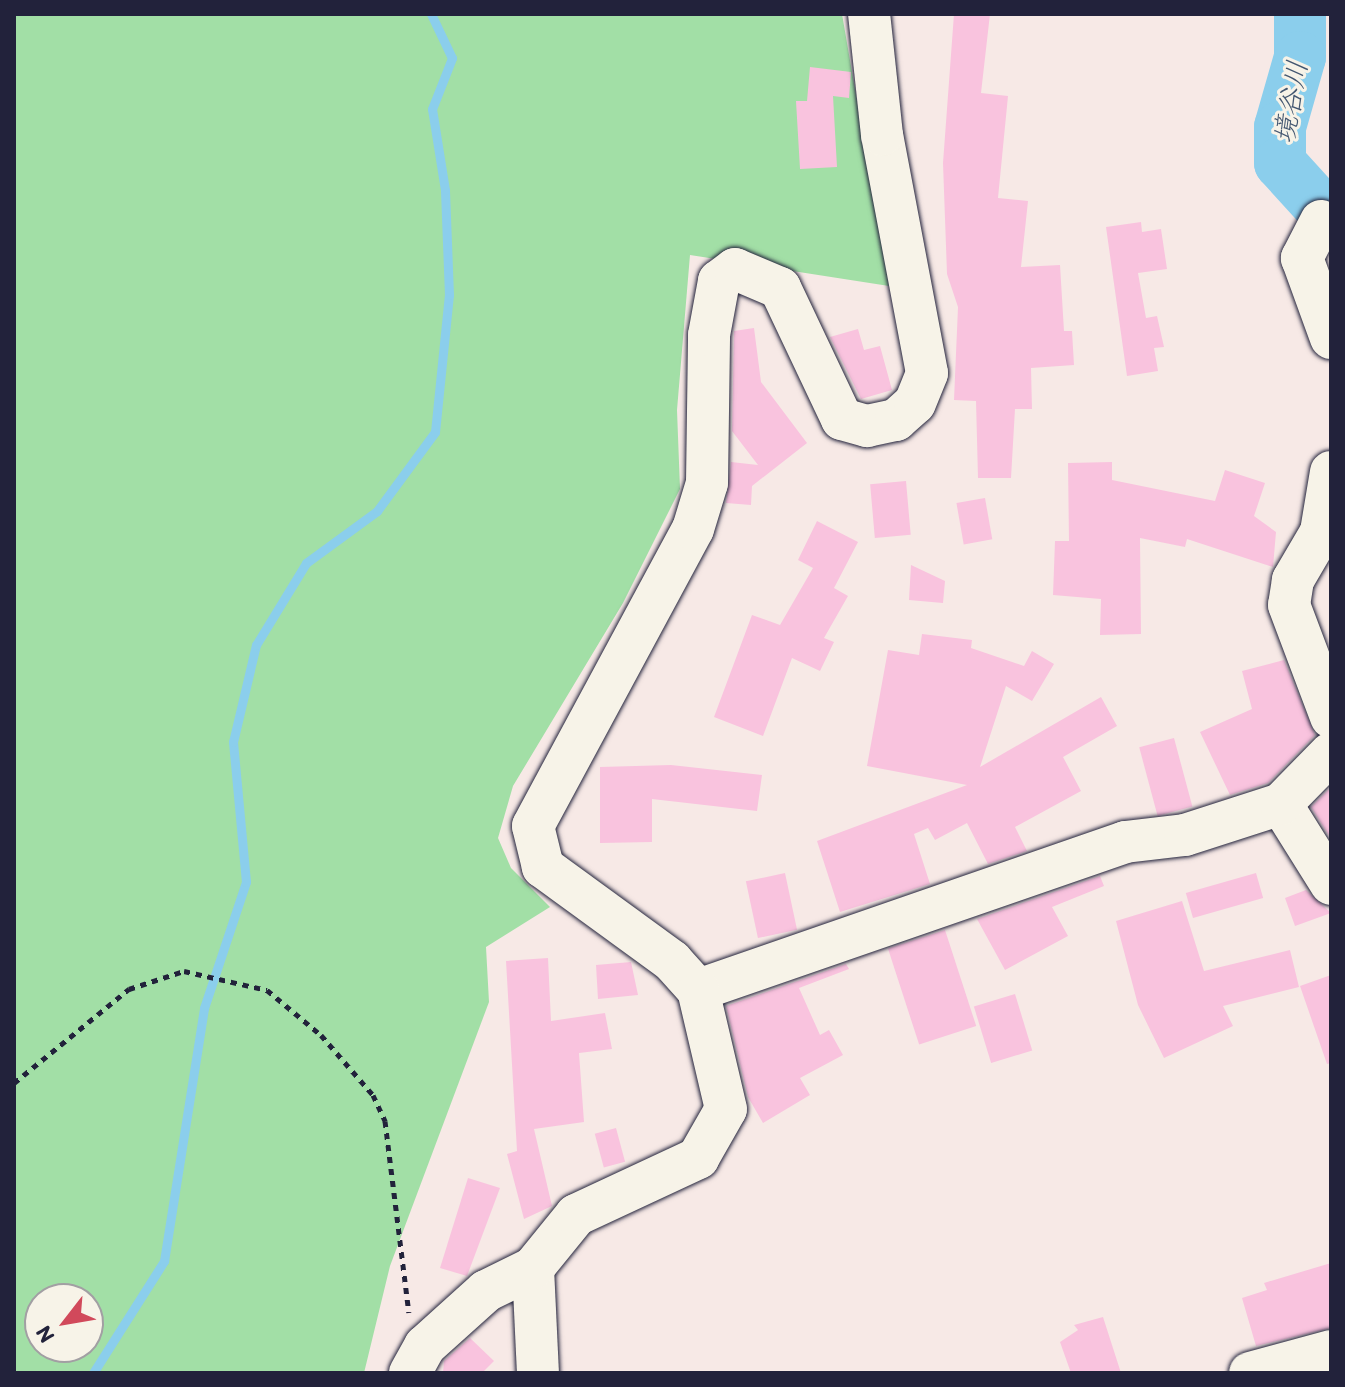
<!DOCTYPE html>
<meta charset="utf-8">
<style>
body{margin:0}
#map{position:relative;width:1345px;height:1387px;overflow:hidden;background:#f7e9e6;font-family:Itim,"Klee One",sans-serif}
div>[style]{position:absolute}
.green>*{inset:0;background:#a2dfa6}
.stream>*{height:9px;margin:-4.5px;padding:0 4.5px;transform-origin:4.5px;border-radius:4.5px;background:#8bceec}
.river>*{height:52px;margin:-26px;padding:0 26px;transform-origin:26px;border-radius:26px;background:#8bceec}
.building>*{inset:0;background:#f9c3de;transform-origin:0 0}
.path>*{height:5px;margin-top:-2.5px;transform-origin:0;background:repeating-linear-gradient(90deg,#22223b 0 6px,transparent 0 12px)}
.roads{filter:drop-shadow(0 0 2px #22223b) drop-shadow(0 0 2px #22223b)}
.minor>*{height:42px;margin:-21px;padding:0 21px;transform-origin:21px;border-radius:21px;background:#f7f3e8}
span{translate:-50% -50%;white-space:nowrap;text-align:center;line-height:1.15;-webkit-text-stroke:6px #f7f3e8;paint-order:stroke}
.water-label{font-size:28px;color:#425670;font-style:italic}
.frame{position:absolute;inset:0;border:16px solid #22223b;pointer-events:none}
.north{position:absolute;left:24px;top:1283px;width:80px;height:80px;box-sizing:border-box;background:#f7f3e8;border:2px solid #a29fa3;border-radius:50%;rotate:239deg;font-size:22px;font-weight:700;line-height:32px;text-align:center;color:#22223b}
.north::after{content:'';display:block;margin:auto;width:28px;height:36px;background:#d1495b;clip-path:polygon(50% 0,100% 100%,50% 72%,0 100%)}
</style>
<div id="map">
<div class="green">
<i style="clip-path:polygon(evenodd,14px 14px,842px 14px,889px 286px,690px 255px,677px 410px,680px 489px,623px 603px,513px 786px,498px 838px,511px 868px,550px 907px,486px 947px,489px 1002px,390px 1266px,364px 1373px,14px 1373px,14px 14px,40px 1299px,88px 1299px,88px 1347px,40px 1347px,40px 1299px)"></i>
</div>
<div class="stream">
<i style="left:93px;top:1373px;width:133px;rotate:-57.6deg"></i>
<i style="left:164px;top:1261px;width:256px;rotate:-81deg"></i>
<i style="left:204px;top:1008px;width:133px;rotate:-71.6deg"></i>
<i style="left:246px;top:882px;width:141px;rotate:-95.3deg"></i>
<i style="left:233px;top:742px;width:100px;rotate:-76.7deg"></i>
<i style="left:256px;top:645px;width:96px;rotate:-58.6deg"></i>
<i style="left:306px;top:563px;width:88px;rotate:-36.2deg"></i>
<i style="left:377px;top:511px;width:98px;rotate:-53.7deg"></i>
<i style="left:435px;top:432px;width:138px;rotate:-84.2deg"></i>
<i style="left:449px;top:295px;width:105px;rotate:-92.2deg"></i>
<i style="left:445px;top:190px;width:82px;rotate:-99.1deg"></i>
<i style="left:432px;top:109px;width:55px;rotate:-68.6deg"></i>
<i style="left:452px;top:58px;width:49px;rotate:-115.5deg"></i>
</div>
<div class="river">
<i style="left:1300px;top:14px;width:43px;rotate:90deg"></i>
<i style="left:1300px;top:57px;width:73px;rotate:105.9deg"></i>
<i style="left:1280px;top:127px;width:36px;rotate:90deg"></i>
<i style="left:1280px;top:163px;width:76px;rotate:47.7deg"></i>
</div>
<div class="building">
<i style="clip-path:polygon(954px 14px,990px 14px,981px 93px,1008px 96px,998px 198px,1028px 201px,1021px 267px,1060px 265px,1064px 331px,1072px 331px,1074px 365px,1031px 368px,1032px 409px,1015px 409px,1011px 478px,978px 478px,976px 401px,954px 400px,958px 307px,947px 274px,943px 163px)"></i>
<i style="clip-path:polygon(810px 67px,851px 72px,849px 98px,833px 96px,837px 167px,800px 169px,796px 101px,807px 101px)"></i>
<i style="clip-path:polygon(1141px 222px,1142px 232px,1161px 229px,1167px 269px,1138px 273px,1146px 318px,1157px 316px,1164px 347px,1154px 348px,1158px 371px,1127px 376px,1106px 227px)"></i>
<i style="clip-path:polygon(754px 328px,761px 382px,807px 443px,752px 486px,751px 505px,726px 503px,731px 462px,758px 465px,732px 431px,734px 331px)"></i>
<i style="clip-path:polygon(858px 329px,864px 350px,880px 346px,892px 390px,861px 399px,830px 337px)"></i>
<i style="clip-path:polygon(1112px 462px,1112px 480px,1215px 501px,1225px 470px,1265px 483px,1254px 516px,1276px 532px,1273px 567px,1187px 539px,1185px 547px,1140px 538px,1141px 634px,1100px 635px,1101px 599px,1053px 595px,1055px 541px,1069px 541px,1068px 463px)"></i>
<i style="left:906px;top:481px;width:54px;height:36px;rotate:85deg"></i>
<i style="left:985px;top:498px;width:42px;height:29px;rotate:80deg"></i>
<i style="clip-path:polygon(817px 521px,858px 542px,834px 588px,848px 596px,824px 638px,834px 642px,820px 671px,792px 658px,763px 736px,714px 717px,752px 615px,780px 625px,813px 568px,798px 560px)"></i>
<i style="clip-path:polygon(911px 565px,945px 581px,943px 603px,909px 600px)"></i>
<i style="clip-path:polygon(922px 634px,972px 640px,971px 648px,1024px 666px,1032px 651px,1054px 664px,1032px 701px,1006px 686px,980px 767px,1101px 697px,1117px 726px,1063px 757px,1081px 791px,1015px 827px,1027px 851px,988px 864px,967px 823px,935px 840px,928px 828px,914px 834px,930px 884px,840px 912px,817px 841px,967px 785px,867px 766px,888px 650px,919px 655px)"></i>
<i style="clip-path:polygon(1284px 660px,1315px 735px,1268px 783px,1230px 795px,1200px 732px,1252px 709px,1242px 671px)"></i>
<i style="left:1174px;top:738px;width:71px;height:36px;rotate:75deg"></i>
<i style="clip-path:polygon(671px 765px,762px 775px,757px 811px,652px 799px,652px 842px,600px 843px,600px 767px)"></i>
<i style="clip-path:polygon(1331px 787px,1331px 839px,1311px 807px)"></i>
<i style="left:785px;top:873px;width:58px;height:40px;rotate:78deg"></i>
<i style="left:1256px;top:873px;width:26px;height:73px;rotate:74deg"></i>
<i style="clip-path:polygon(1100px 876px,1104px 886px,1052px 907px,1068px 936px,1005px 970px,977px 919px)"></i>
<i style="clip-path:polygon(1306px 890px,1331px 913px,1295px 926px,1285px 898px)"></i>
<i style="clip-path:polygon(1182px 901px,1204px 971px,1290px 950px,1299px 987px,1223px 1006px,1233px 1026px,1164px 1058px,1138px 1005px,1116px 921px)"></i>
<i style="left:945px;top:930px;width:101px;height:60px;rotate:72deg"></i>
<i style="clip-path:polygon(548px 958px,551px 1021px,605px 1013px,612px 1049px,579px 1053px,584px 1122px,534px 1129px,552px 1206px,524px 1219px,507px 1154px,517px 1151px,506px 961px)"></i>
<i style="clip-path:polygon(631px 962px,638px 995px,598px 999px,596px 965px)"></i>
<i style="clip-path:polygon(846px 964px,849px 969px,799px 988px,820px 1035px,829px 1030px,843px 1055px,800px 1078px,810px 1095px,763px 1123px,748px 1097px,726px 1006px)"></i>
<i style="clip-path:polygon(1331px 975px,1331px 1063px,1327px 1064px,1300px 986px)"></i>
<i style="left:1015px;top:994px;width:59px;height:43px;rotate:73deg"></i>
<i style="left:616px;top:1128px;width:35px;height:22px;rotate:75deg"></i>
<i style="clip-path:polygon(468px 1178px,500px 1188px,467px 1276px,440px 1268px)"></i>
<i style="clip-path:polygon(1331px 1263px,1331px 1328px,1256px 1346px,1242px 1298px,1267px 1290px,1264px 1283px)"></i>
<i style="clip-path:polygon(1103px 1317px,1121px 1373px,1071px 1373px,1060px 1342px,1078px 1330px,1074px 1325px)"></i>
<i style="clip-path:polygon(470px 1338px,494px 1361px,482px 1373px,443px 1373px,444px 1361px)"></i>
</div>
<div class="path">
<i style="left:14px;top:1083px;width:149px;rotate:-39.3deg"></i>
<i style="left:129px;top:989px;width:58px;rotate:-18.1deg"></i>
<i style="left:184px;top:971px;width:85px;rotate:12.9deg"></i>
<i style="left:267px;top:990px;width:70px;rotate:39.8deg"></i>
<i style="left:321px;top:1035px;width:79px;rotate:49.1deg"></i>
<i style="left:373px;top:1095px;width:29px;rotate:65deg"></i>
<i style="left:385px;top:1121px;width:193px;rotate:82.9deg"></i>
</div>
<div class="roads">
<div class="minor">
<i style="left:1321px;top:221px;width:42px;rotate:117.2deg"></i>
<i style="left:1302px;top:258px;width:85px;rotate:70.1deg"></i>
<i style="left:1331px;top:472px;width:61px;rotate:99.5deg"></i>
<i style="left:1321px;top:532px;width:56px;rotate:120.3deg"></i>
<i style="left:1293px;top:580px;width:25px;rotate:99deg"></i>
<i style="left:1289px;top:605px;width:120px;rotate:69.4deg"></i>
<i style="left:1281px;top:804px;width:94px;rotate:58deg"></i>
<i style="left:698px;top:990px;width:452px;rotate:-19.1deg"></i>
<i style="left:1125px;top:842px;width:60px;rotate:-6.7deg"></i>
<i style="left:1185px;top:835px;width:101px;rotate:-17.9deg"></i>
<i style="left:1281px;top:804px;width:71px;rotate:-45.6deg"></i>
<i style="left:533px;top:1268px;width:105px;rotate:87.3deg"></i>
<i style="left:410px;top:1373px;width:31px;rotate:-61deg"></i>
<i style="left:425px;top:1346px;width:82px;rotate:-42deg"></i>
<i style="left:486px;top:1291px;width:52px;rotate:-26.1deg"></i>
<i style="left:533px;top:1268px;width:68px;rotate:-50.9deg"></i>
<i style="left:576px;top:1215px;width:135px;rotate:-25deg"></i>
<i style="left:698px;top:1158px;width:56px;rotate:-60.3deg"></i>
<i style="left:726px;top:1109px;width:122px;rotate:-103.2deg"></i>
<i style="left:698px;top:990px;width:39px;rotate:-132deg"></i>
<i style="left:672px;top:961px;width:160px;rotate:-143.9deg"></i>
<i style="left:543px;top:867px;width:42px;rotate:-103.7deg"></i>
<i style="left:533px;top:826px;width:337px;rotate:-61.7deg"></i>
<i style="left:693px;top:529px;width:48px;rotate:-73.1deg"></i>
<i style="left:707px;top:483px;width:148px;rotate:-89.2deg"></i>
<i style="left:709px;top:335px;width:55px;rotate:-79.5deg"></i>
<i style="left:719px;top:281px;width:20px;rotate:-37deg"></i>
<i style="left:735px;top:269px;width:49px;rotate:22.9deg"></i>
<i style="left:780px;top:288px;width:145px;rotate:64.7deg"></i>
<i style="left:842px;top:419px;width:26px;rotate:16deg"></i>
<i style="left:867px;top:426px;width:30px;rotate:-12deg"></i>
<i style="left:896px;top:420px;width:25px;rotate:-42deg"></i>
<i style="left:915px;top:403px;width:32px;rotate:-68deg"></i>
<i style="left:927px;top:373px;width:242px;rotate:-100.7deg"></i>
<i style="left:882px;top:135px;width:122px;rotate:-96.1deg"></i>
<i style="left:1250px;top:1373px;width:84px;rotate:-15.2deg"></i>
</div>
</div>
<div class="water-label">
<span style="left:1290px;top:102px;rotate:-80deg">境谷川</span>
</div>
<div class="frame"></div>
<div class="north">N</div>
</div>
